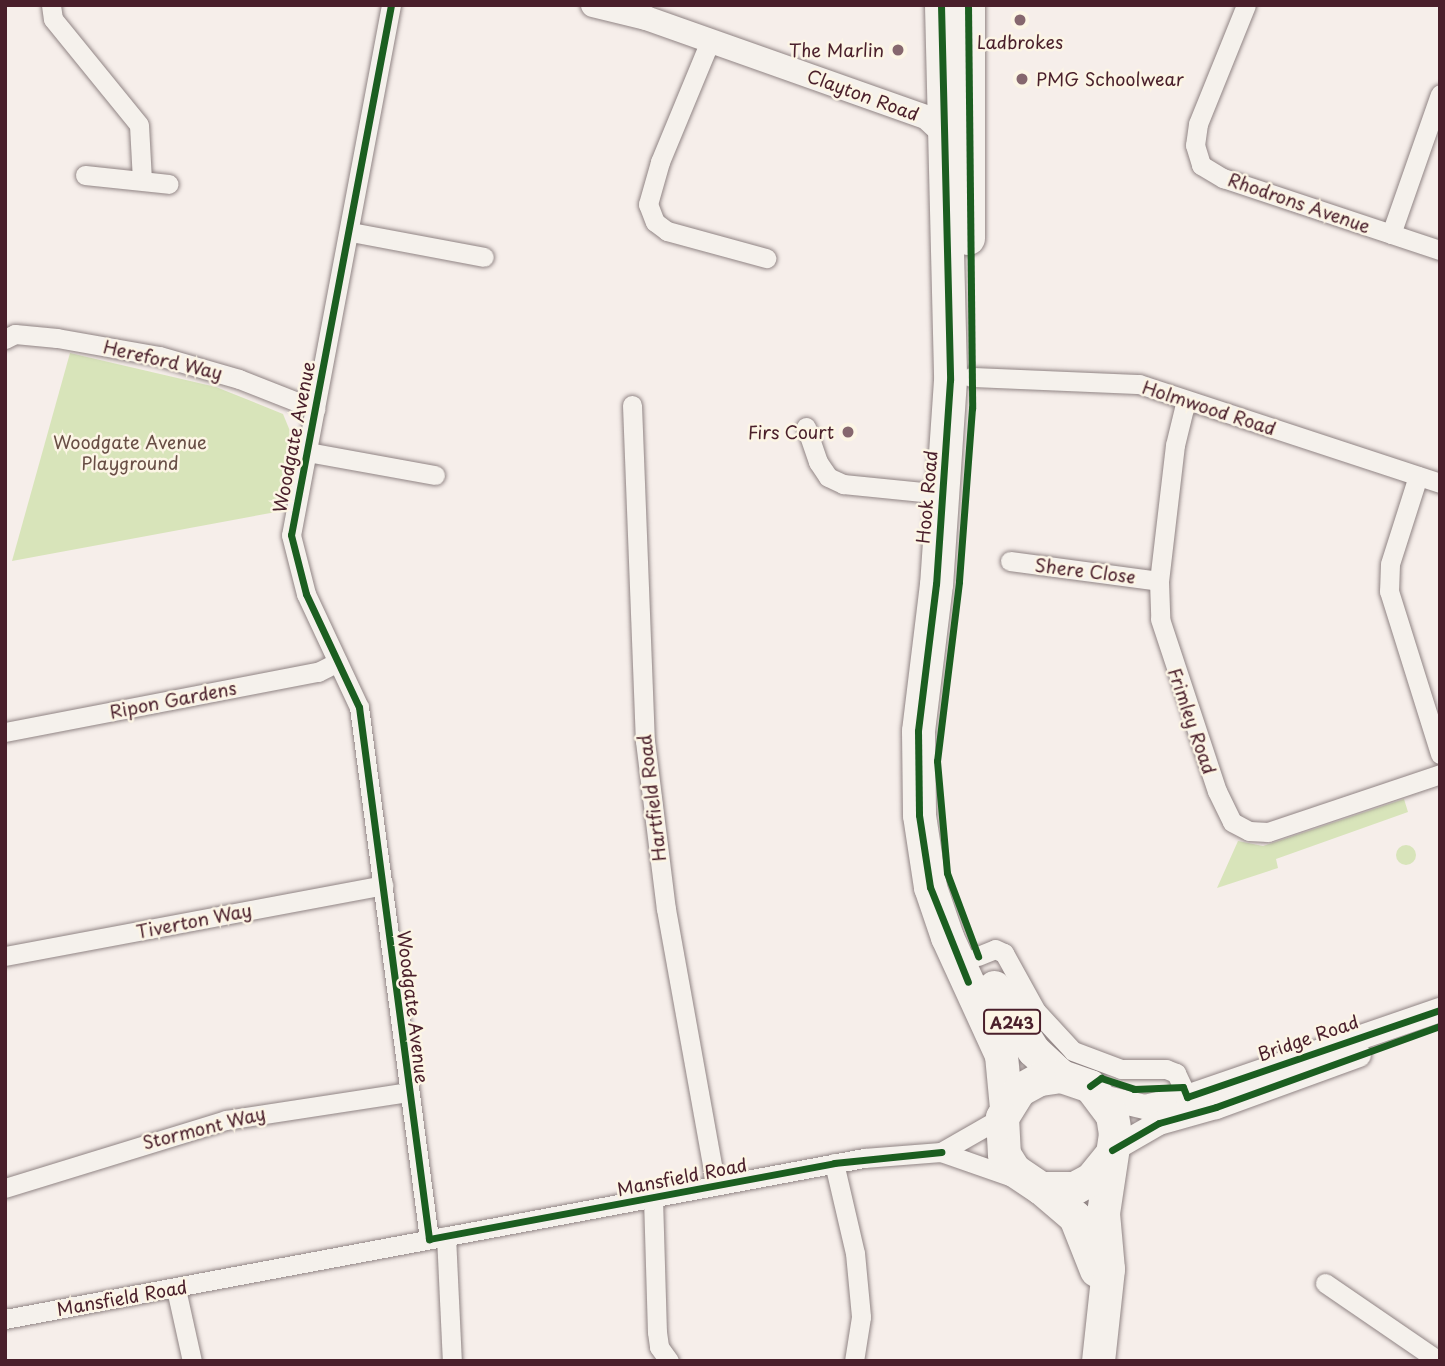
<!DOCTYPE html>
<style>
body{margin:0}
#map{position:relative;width:1445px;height:1366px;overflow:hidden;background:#f6eeea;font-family:"Playpen Sans",sans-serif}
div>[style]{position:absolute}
.green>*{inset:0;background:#d8e4ba}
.round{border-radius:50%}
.roads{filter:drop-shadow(0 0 2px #908484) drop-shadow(0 0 2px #908484)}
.minor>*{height:19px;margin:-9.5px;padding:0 9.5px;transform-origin:9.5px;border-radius:9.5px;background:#f5f1ec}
.tertiary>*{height:24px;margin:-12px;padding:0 12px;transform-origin:12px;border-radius:12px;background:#f5f1ec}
.trunk>*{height:33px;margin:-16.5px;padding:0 16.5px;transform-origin:16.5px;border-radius:16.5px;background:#f5f1ec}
.cycleway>*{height:7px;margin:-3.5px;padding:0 3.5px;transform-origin:3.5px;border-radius:3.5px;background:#1b5e20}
.dots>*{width:19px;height:19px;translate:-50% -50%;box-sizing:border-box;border:4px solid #fcf5e5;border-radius:50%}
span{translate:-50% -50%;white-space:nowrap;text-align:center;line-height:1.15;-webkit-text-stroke:5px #fcf5e5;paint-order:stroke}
.shield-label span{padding:2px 5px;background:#fcf5e5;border:2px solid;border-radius:5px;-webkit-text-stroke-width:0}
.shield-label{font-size:16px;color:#4a1f2b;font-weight:700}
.poi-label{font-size:18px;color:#4a1f2b}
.right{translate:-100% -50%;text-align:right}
.left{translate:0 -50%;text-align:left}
.street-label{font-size:18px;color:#4a1f2b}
.park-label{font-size:18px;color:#684e45}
.frame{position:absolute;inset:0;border:7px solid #4a1f2b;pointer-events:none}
</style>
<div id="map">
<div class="green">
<i style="clip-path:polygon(70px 353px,216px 387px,283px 414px,290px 431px,276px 512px,12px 561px)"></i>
<i style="clip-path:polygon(1404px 799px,1408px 812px,1276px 859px,1278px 868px,1217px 888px,1238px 841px,1263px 846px)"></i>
<i class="round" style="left:1396px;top:845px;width:20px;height:20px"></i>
</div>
<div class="roads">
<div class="minor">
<i style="left:51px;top:5px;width:14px;rotate:82deg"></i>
<i style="left:53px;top:19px;width:136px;rotate:50.9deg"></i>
<i style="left:139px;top:125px;width:55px;rotate:86.9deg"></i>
<i style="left:391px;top:5px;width:539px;rotate:100.68deg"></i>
<i style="left:291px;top:535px;width:61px;rotate:75.7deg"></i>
<i style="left:306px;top:594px;width:125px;rotate:64.9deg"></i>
<i style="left:359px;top:707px;width:537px;rotate:82.5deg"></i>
<i style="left:1246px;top:5px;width:128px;rotate:112deg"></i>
<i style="left:1198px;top:124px;width:21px;rotate:98deg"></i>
<i style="left:1195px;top:145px;width:21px;rotate:73deg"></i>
<i style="left:1201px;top:165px;width:26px;rotate:31deg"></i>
<i style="left:1223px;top:178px;width:229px;rotate:18.4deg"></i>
<i style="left:710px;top:41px;width:131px;rotate:112.5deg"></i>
<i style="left:660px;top:162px;width:44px;rotate:105.9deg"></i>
<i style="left:648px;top:204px;width:19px;rotate:69deg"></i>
<i style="left:655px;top:222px;width:15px;rotate:37deg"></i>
<i style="left:667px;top:231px;width:103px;rotate:15.3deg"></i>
<i style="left:85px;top:175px;width:84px;rotate:6.1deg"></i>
<i style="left:351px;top:232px;width:135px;rotate:10.6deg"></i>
<i style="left:1391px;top:234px;width:148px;rotate:-70.7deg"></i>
<i style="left:5px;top:339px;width:11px;rotate:-27deg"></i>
<i style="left:15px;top:334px;width:42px;rotate:5.4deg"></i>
<i style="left:57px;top:338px;width:104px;rotate:10deg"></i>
<i style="left:159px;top:356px;width:83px;rotate:16deg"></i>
<i style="left:239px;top:379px;width:82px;rotate:21.5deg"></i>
<i style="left:971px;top:377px;width:168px;rotate:2.4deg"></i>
<i style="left:1139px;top:384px;width:317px;rotate:18.2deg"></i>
<i style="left:1186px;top:400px;width:46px;rotate:103.7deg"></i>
<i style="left:1175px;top:445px;width:137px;rotate:96.7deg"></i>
<i style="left:1159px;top:581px;width:38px;rotate:88deg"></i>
<i style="left:1160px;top:619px;width:181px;rotate:71.7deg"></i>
<i style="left:1217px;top:791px;width:34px;rotate:64deg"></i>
<i style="left:1232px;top:822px;width:19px;rotate:28deg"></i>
<i style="left:1249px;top:831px;width:19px;rotate:3deg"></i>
<i style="left:1268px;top:832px;width:182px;rotate:-18.6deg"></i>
<i style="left:632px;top:405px;width:336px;rotate:87.8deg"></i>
<i style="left:645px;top:741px;width:169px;rotate:82.9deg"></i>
<i style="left:666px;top:909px;width:281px;rotate:79.8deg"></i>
<i style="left:806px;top:427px;width:37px;rotate:71deg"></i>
<i style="left:818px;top:462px;width:18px;rotate:56deg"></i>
<i style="left:828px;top:477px;width:17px;rotate:25deg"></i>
<i style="left:843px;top:484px;width:100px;rotate:5.7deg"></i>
<i style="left:308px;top:452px;width:129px;rotate:10.3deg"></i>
<i style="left:1418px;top:476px;width:92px;rotate:107.7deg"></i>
<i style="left:1390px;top:564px;width:27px;rotate:92deg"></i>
<i style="left:1389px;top:591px;width:171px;rotate:72.6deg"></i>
<i style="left:1010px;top:561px;width:150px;rotate:7.6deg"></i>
<i style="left:5px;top:732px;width:319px;rotate:-10.9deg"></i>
<i style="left:318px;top:672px;width:22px;rotate:-27deg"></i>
<i style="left:5px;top:956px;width:385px;rotate:-10.6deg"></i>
<i style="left:978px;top:956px;width:18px;rotate:-22deg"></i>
<i style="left:995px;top:949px;width:10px;rotate:24deg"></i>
<i style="left:1004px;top:953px;width:66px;rotate:61.1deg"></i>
<i style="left:1036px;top:1011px;width:54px;rotate:47.2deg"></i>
<i style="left:1073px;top:1051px;width:51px;rotate:20.6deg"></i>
<i style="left:1121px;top:1069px;width:45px"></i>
<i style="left:1166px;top:1069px;width:11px;rotate:22deg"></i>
<i style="left:1176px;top:1073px;width:26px;rotate:65deg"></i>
<i style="left:941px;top:1152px;width:70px;rotate:-29.8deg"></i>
<i style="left:834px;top:1163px;width:92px;rotate:76.9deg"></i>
<i style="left:855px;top:1253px;width:64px;rotate:84.6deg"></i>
<i style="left:861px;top:1317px;width:45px;rotate:99deg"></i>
<i style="left:5px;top:1188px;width:231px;rotate:-17.1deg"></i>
<i style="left:226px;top:1120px;width:184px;rotate:-8.7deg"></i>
<i style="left:653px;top:1198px;width:134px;rotate:88.3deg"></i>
<i style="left:657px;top:1332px;width:15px;rotate:82deg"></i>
<i style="left:659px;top:1347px;width:17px;rotate:54deg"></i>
<i style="left:446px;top:1236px;width:125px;rotate:87.3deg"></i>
<i style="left:1325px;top:1283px;width:138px;rotate:34.4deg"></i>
<i style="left:176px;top:1289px;width:74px;rotate:77.5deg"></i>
<i style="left:5px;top:1319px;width:874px;rotate:-10.62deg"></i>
<i style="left:864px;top:1158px;width:77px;rotate:-4.5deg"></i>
<i style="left:941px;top:1152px;width:85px;rotate:19.3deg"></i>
</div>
<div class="tertiary">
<i style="left:593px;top:5px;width:55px;rotate:13.8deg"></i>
<i style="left:646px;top:18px;width:297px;rotate:19.5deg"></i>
<i style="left:926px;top:117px;width:25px;rotate:43deg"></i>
<i style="left:944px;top:134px;width:8px"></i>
<i style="left:1102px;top:1097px;width:44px;rotate:13.1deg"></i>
<i style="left:1145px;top:1107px;width:43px;rotate:-13.4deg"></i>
<i style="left:1187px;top:1097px;width:268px;rotate:-19deg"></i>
<i style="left:1112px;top:1150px;width:54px;rotate:-29.9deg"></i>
<i style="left:1159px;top:1123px;width:59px;rotate:-15.7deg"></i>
<i style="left:1216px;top:1107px;width:152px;rotate:-20deg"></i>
</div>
<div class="trunk">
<i style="left:941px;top:5px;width:375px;rotate:88.6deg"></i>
<i style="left:950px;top:380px;width:204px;rotate:93.9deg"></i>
<i style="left:936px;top:584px;width:148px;rotate:97deg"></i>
<i style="left:918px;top:731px;width:84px;rotate:89.3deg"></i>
<i style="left:919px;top:815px;width:73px;rotate:81.3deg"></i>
<i style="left:930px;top:887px;width:53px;rotate:71.2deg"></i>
<i style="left:947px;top:937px;width:130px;rotate:65.4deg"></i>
<i style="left:1001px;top:1055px;width:53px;rotate:84.6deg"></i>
<i style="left:968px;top:238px;width:233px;rotate:-90deg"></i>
<i style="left:994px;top:987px;width:74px;rotate:58.2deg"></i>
<i style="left:1033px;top:1050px;width:38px;rotate:43deg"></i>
<i style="left:1041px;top:1188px;width:45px;rotate:40.5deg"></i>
<i style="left:1075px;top:1217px;width:57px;rotate:68.4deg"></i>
<i style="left:1098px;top:1361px;width:93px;rotate:-83.8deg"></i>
<i style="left:1108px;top:1269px;width:56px;rotate:-95.1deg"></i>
<i style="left:1103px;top:1213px;width:80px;rotate:-81.4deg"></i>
<i style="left:1115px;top:1134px;width:19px;rotate:-99deg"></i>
<i style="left:1112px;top:1115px;width:36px;rotate:-127deg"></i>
<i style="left:1090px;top:1086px;width:31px;rotate:-161deg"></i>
<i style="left:1061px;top:1076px;width:22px;rotate:172deg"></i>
<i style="left:1039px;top:1079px;width:23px;rotate:151deg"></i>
<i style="left:1019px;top:1090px;width:32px;rotate:122deg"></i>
<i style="left:1002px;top:1117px;width:37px;rotate:87deg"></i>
<i style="left:1004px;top:1154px;width:19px;rotate:58deg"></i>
<i style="left:1014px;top:1170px;width:32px;rotate:34deg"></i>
<i style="left:1041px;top:1188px;width:33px"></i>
<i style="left:1074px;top:1188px;width:19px;rotate:-28deg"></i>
<i style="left:1091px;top:1179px;width:32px;rotate:-51deg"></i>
</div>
</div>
<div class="cycleway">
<i style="left:391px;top:5px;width:539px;rotate:100.68deg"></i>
<i style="left:291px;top:535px;width:61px;rotate:75.7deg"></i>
<i style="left:306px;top:594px;width:125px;rotate:64.9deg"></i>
<i style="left:359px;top:707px;width:537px;rotate:82.5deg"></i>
<i style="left:429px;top:1239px;width:412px;rotate:-10.6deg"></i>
<i style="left:834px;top:1163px;width:108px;rotate:-5.9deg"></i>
<i style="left:941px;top:5px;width:375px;rotate:88.6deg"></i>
<i style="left:950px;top:380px;width:204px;rotate:93.9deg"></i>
<i style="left:936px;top:584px;width:148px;rotate:97deg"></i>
<i style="left:918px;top:731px;width:84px;rotate:89.3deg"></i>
<i style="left:919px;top:815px;width:73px;rotate:81.3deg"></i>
<i style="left:930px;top:887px;width:102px;rotate:68.2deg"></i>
<i style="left:968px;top:5px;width:403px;rotate:89.4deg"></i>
<i style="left:972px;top:408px;width:174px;rotate:94.3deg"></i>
<i style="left:959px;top:582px;width:180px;rotate:97deg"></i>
<i style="left:937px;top:761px;width:112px;rotate:84.9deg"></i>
<i style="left:947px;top:873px;width:89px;rotate:69.5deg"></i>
<i style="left:1090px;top:1086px;width:14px;rotate:-36deg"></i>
<i style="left:1101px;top:1078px;width:35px;rotate:18deg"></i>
<i style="left:1134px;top:1089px;width:49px;rotate:-2.3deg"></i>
<i style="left:1183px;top:1087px;width:11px;rotate:68deg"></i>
<i style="left:1187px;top:1097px;width:268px;rotate:-19deg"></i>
<i style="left:1112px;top:1150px;width:54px;rotate:-29.9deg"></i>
<i style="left:1159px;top:1123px;width:59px;rotate:-15.7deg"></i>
<i style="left:1216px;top:1107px;width:238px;rotate:-19.9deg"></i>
</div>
<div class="dots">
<i style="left:1020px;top:20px;background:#86676e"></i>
<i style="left:898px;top:50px;background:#86676e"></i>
<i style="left:1022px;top:79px;background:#86676e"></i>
<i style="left:848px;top:432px;background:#86676e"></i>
</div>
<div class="shield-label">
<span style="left:1012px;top:1022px">A243</span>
</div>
<div class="poi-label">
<span style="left:1020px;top:42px">Ladbrokes</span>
<span class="right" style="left:884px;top:50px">The Marlin</span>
<span class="left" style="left:1036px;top:79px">PMG Schoolwear</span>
<span class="right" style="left:834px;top:432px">Firs Court</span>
</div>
<div class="street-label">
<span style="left:863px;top:95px;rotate:20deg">Clayton Road</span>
<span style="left:1299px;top:203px;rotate:19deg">Rhodrons Avenue</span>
<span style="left:163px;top:360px;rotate:13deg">Hereford Way</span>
<span style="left:1209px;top:408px;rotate:18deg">Holmwood Road</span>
<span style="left:294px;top:437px;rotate:-79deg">Woodgate Avenue</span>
<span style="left:927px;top:497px;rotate:-85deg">Hook Road</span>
<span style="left:1085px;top:571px;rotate:7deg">Shere Close</span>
<span style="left:173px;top:700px;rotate:-11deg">Ripon Gardens</span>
<span style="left:1192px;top:721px;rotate:71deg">Frimley Road</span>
<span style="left:652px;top:798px;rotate:-97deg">Hartfield Road</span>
<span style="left:194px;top:921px;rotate:-11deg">Tiverton Way</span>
<span style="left:413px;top:1007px;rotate:83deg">Woodgate Avenue</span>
<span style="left:1308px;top:1038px;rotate:-19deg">Bridge Road</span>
<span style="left:204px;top:1128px;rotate:-14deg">Stormont Way</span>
<span style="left:682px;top:1177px;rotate:-11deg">Mansfield Road</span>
<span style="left:122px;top:1298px;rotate:-10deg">Mansfield Road</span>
</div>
<div class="park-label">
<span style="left:130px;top:453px">Woodgate Avenue<br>Playground</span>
</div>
<div class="frame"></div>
</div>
